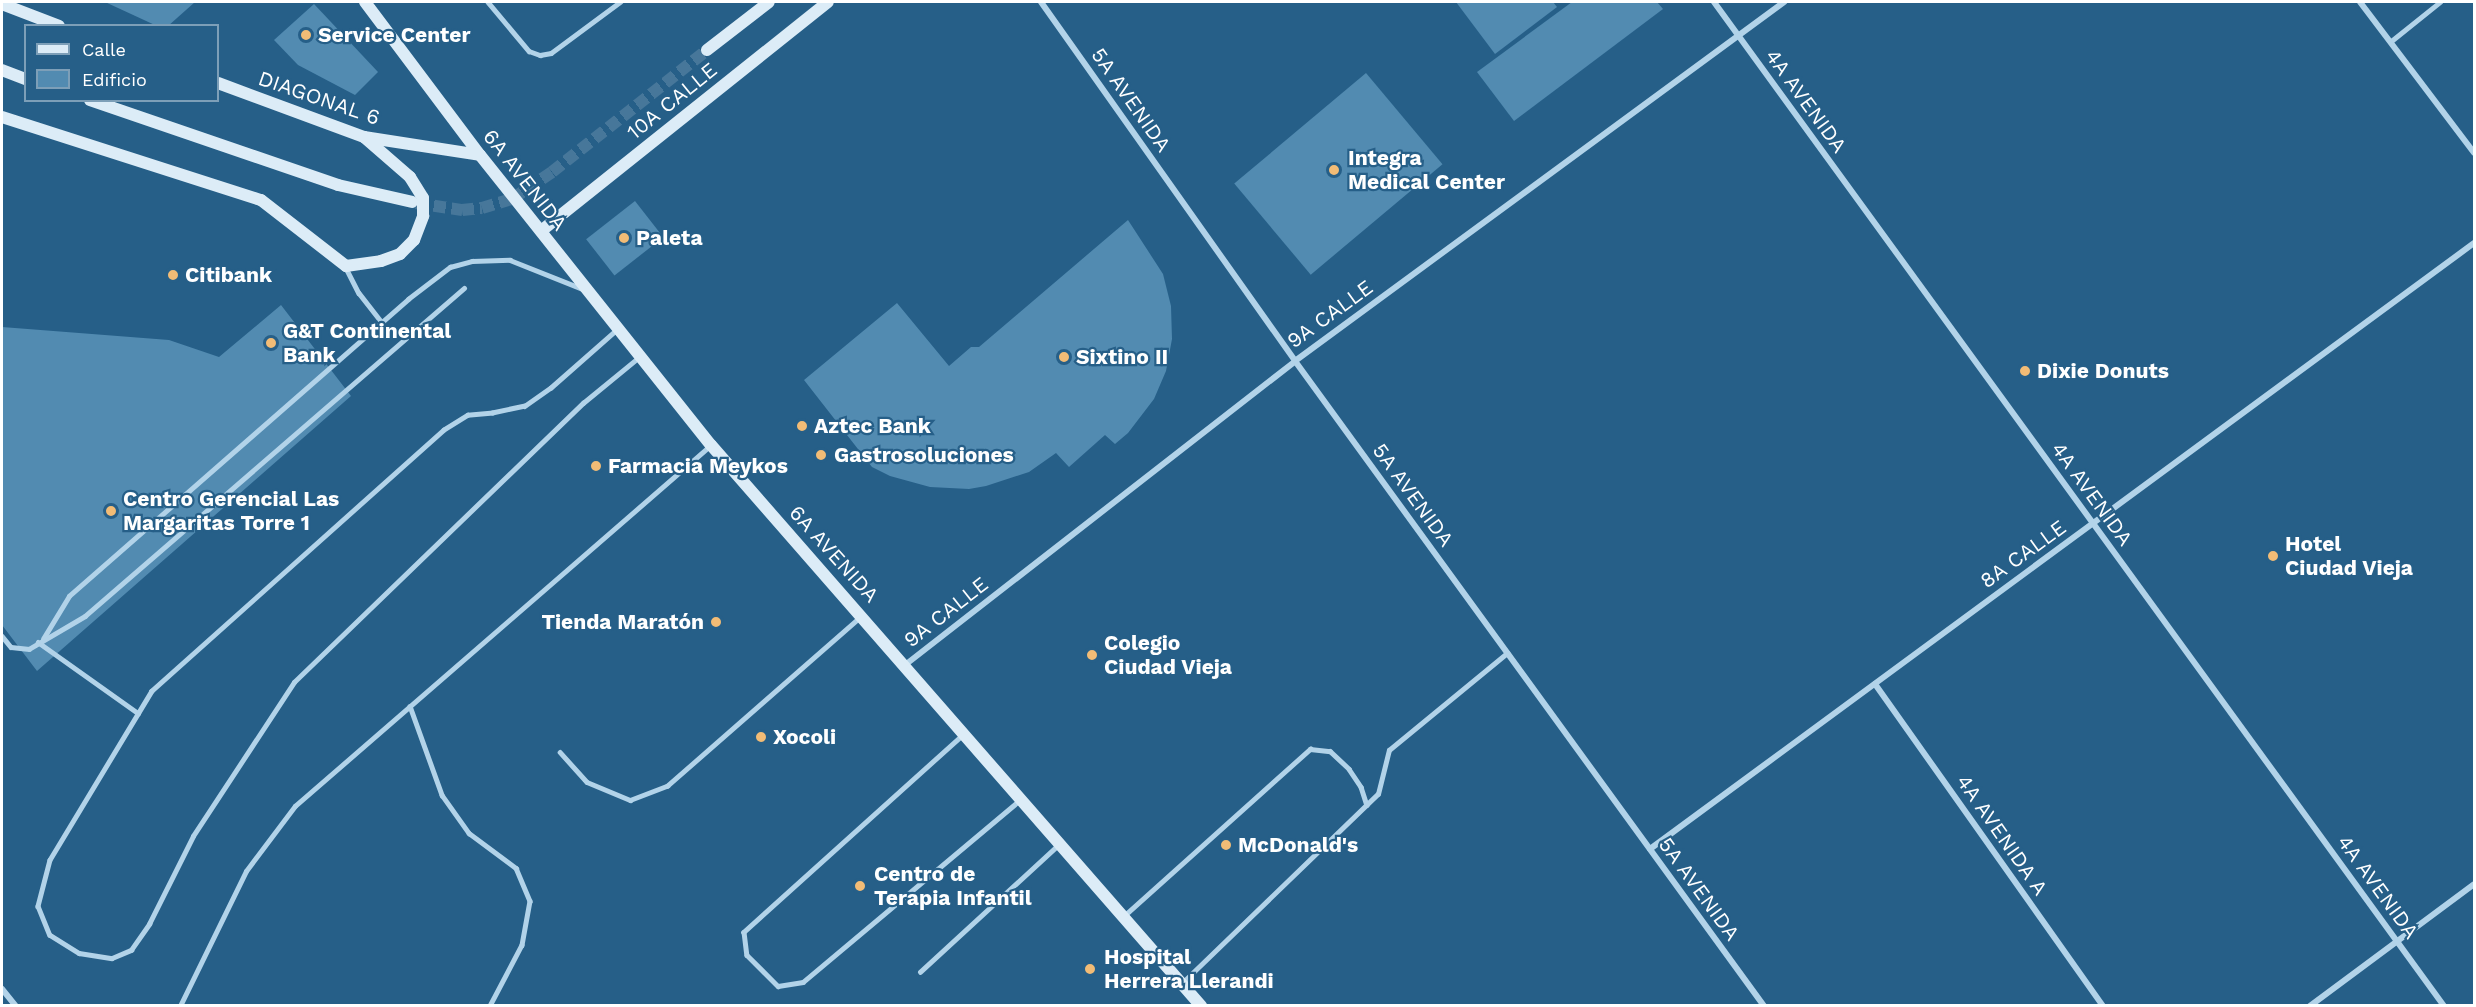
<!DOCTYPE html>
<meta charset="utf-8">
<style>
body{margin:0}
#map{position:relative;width:2476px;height:1007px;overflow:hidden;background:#265f88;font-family:"Work Sans",sans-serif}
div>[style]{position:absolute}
.building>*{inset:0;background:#528bb1;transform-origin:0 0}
.secondary-tunnel>*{height:12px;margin-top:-6px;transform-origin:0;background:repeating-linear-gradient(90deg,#47779a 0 12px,transparent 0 18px)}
.lane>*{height:4.5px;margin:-2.25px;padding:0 2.25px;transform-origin:2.25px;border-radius:2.25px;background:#b2d3e9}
.street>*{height:6px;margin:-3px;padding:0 3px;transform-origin:3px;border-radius:3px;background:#b2d3e9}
.secondary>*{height:12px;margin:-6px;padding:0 6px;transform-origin:6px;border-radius:6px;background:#dcecf7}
.dots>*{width:16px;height:16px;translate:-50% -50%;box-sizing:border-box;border:3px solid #265f88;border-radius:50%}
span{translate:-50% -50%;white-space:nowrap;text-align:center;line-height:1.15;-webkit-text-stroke:4.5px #265f88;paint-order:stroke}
.poi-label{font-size:21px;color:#fff;font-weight:700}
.left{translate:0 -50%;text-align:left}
.right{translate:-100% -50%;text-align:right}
.street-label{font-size:21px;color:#fff}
.frame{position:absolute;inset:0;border:3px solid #fff;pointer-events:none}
.legend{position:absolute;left:24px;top:24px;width:195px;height:78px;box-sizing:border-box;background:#265f88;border:2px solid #7d9fb8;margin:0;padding:8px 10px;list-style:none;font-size:18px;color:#fff}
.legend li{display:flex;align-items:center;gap:12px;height:30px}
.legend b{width:30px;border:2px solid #7d9fb8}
</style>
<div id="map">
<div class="building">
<i style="clip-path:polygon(105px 2px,195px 2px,168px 26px,157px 26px)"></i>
<i style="clip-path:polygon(1456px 2px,1553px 2px,1557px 7px,1495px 54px)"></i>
<i style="clip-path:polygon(1572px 2px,1657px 2px,1663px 9px,1514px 121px,1477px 72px)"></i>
<i style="clip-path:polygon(314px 4px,378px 72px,355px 95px,298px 65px,274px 40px)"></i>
<i style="left:1366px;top:73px;width:119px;height:172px;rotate:50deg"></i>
<i style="left:635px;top:201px;width:46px;height:62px;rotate:52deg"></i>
<i style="clip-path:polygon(1128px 220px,1163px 274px,1171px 306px,1172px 339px,1166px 371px,1154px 399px,1128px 433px,1115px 444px,1105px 435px,1069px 467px,1056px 453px,1029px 472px,986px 486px,969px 489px,930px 487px,890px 476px,872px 467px,804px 380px,897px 303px,949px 366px,971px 347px,979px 347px)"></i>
<i style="clip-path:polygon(281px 305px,351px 396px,37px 671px,2px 625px,2px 327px,169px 340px,219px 357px)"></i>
</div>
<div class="secondary-tunnel">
<i style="left:416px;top:203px;width:47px;rotate:8.7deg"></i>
<i style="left:462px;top:210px;width:20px;rotate:-6deg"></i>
<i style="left:482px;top:208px;width:31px;rotate:-17deg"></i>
<i style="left:512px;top:199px;width:48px;rotate:-34deg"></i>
<i style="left:552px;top:172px;width:197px;rotate:-38.2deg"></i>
</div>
<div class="lane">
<i style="left:488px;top:2px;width:64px;rotate:50.1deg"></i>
<i style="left:529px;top:51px;width:12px;rotate:20deg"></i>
<i style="left:540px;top:55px;width:11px;rotate:-10deg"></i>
<i style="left:551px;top:53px;width:86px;rotate:-36.5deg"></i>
<i style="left:2390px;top:42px;width:64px;rotate:-38.7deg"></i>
<i style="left:346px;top:268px;width:28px;rotate:63deg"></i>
<i style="left:359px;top:293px;width:37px;rotate:52deg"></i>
<i style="left:618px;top:329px;width:89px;rotate:138.6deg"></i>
<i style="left:551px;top:388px;width:32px;rotate:145deg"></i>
<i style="left:525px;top:406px;width:33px;rotate:168deg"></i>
<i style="left:493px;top:413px;width:25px;rotate:175deg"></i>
<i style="left:468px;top:415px;width:28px;rotate:148deg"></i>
<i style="left:444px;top:430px;width:392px;rotate:138.2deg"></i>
<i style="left:152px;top:691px;width:197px;rotate:121.1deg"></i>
<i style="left:50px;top:860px;width:48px;rotate:104.6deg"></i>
<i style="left:38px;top:906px;width:31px;rotate:68deg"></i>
<i style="left:50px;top:935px;width:34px;rotate:32deg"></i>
<i style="left:79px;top:953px;width:33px;rotate:9deg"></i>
<i style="left:112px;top:958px;width:21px;rotate:-23deg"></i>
<i style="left:131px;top:950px;width:32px;rotate:-55deg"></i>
<i style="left:149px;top:924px;width:98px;rotate:-63.4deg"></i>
<i style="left:193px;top:836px;width:184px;rotate:-56.7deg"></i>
<i style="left:294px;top:682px;width:402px;rotate:-44deg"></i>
<i style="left:583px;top:403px;width:71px;rotate:-39.3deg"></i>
<i style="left:2px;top:636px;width:14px;rotate:51deg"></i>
<i style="left:11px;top:647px;width:18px;rotate:6deg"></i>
<i style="left:29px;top:649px;width:65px;rotate:-30.5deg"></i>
<i style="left:85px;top:616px;width:501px;rotate:-40.87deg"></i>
<i style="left:43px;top:639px;width:50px;rotate:-58.8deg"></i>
<i style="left:69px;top:596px;width:451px;rotate:-41.2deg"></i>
<i style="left:408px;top:299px;width:53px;rotate:-37.3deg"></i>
<i style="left:450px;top:267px;width:23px;rotate:-15deg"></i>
<i style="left:472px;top:261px;width:38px;rotate:-2deg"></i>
<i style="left:510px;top:260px;width:79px;rotate:21.7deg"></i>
<i style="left:38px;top:642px;width:123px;rotate:35.4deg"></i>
<i style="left:410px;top:706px;width:95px;rotate:70.2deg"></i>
<i style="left:442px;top:795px;width:47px;rotate:54.6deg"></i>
<i style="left:469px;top:833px;width:59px;rotate:36.7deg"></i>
<i style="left:516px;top:868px;width:36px;rotate:67deg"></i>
<i style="left:530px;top:901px;width:45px;rotate:100.3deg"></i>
<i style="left:522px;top:945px;width:69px;rotate:117.7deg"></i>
<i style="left:963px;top:735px;width:295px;rotate:138deg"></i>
<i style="left:744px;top:932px;width:23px;rotate:83deg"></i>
<i style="left:747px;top:955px;width:44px;rotate:45deg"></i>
<i style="left:778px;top:986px;width:25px;rotate:-9deg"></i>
<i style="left:803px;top:982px;width:282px;rotate:-40deg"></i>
<i style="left:560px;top:752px;width:40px;rotate:48deg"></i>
<i style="left:587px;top:782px;width:47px;rotate:22.7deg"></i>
<i style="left:630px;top:800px;width:40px;rotate:-21deg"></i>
<i style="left:667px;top:786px;width:257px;rotate:-41.2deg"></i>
<i style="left:1125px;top:915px;width:249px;rotate:-41.9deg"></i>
<i style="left:1310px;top:749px;width:20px;rotate:6deg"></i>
<i style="left:1330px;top:751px;width:26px;rotate:43deg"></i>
<i style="left:1349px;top:769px;width:22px;rotate:56deg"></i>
<i style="left:1361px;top:787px;width:19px;rotate:72deg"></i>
<i style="left:920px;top:972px;width:188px;rotate:-42.6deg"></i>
<i style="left:1182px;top:983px;width:272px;rotate:-44deg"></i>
<i style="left:1378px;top:794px;width:45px;rotate:-76deg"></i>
<i style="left:1389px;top:750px;width:153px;rotate:-39.4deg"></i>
<i style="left:180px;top:1006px;width:150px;rotate:-63.9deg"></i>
<i style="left:246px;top:871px;width:81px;rotate:-53deg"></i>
<i style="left:295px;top:806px;width:551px;rotate:-40.95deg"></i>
</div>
<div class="street">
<i style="left:1041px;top:2px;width:440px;rotate:54.7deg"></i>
<i style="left:1295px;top:361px;width:797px;rotate:53.98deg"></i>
<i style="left:1714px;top:2px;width:1241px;rotate:53.98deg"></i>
<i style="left:2360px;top:2px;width:189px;rotate:52.9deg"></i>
<i style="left:905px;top:665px;width:494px;rotate:-37.9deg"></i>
<i style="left:1295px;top:361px;width:607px;rotate:-36.28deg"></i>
<i style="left:1875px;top:684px;width:395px;rotate:54.7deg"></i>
<i style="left:1650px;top:849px;width:1023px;rotate:-36.33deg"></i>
<i style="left:2px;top:989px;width:22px;rotate:51deg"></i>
<i style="left:2310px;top:1006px;width:204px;rotate:-36.6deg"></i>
</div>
<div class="secondary">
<i style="left:365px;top:2px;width:191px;rotate:53.1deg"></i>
<i style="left:480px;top:155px;width:371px;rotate:51.5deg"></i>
<i style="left:711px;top:445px;width:745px;rotate:48.86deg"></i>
<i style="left:2px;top:4px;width:61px;rotate:21.1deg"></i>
<i style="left:707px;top:50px;width:78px;rotate:-37.7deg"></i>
<i style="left:2px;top:70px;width:26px;rotate:21deg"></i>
<i style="left:218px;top:83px;width:156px;rotate:20.3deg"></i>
<i style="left:364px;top:137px;width:117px;rotate:8.8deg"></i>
<i style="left:90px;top:100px;width:262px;rotate:18.9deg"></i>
<i style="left:338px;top:185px;width:76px;rotate:12.9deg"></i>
<i style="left:2px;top:117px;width:272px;rotate:17.8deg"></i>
<i style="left:261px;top:200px;width:108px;rotate:37.8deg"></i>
<i style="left:346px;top:266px;width:35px;rotate:-8deg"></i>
<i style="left:381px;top:261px;width:20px;rotate:-20deg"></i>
<i style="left:400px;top:254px;width:20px;rotate:-45deg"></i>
<i style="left:414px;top:240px;width:26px;rotate:-69deg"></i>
<i style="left:423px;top:216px;width:18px;rotate:-90deg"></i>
<i style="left:423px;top:198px;width:25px;rotate:-122deg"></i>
<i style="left:410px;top:177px;width:61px;rotate:-139deg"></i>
<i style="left:541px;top:231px;width:367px;rotate:-38.6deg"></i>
</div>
<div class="dots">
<i style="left:306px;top:35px;background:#f2bc76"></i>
<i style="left:1334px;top:170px;background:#f2bc76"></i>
<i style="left:624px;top:238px;background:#f2bc76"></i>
<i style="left:173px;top:275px;background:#f2bc76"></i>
<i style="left:271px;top:343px;background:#f2bc76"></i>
<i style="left:1064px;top:357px;background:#f2bc76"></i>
<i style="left:2025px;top:371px;background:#f2bc76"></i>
<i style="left:802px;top:426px;background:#f2bc76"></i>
<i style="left:821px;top:455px;background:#f2bc76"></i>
<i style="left:596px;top:466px;background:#f2bc76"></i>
<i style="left:111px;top:511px;background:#f2bc76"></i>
<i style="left:2273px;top:556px;background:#f2bc76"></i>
<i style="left:716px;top:622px;background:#f2bc76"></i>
<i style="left:1092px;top:655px;background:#f2bc76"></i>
<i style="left:761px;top:737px;background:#f2bc76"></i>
<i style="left:1226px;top:845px;background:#f2bc76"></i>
<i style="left:860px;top:886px;background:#f2bc76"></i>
<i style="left:1090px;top:969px;background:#f2bc76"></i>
</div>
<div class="poi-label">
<span class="left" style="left:318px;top:35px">Service Center</span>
<span class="left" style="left:1348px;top:170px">Integra<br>Medical Center</span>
<span class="left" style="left:636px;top:238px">Paleta</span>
<span class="left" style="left:185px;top:275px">Citibank</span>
<span class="left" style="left:283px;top:343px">G&amp;T Continental<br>Bank</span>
<span class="left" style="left:1076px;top:357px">Sixtino II</span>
<span class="left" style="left:2037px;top:371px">Dixie Donuts</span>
<span class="left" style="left:814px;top:426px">Aztec Bank</span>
<span class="left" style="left:834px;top:455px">Gastrosoluciones</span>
<span class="left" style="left:608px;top:466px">Farmacia Meykos</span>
<span class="left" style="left:123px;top:511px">Centro Gerencial Las<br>Margaritas Torre 1</span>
<span class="left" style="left:2285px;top:556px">Hotel<br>Ciudad Vieja</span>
<span class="right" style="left:704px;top:622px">Tienda Maratón</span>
<span class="left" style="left:1104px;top:655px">Colegio<br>Ciudad Vieja</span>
<span class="left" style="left:773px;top:737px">Xocoli</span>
<span class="left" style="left:1238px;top:845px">McDonald's</span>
<span class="left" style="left:874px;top:886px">Centro de<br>Terapia Infantil</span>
<span class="left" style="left:1104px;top:969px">Hospital<br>Herrera Llerandi</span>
</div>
<div class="street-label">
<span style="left:319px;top:98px;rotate:19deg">DIAGONAL 6</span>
<span style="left:1131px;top:100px;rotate:55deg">5A AVENIDA</span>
<span style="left:672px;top:101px;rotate:-39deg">10A CALLE</span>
<span style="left:1806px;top:101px;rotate:54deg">4A AVENIDA</span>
<span style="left:525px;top:180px;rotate:52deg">6A AVENIDA</span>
<span style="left:1330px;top:314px;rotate:-36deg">9A CALLE</span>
<span style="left:2092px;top:494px;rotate:54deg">4A AVENIDA</span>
<span style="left:1413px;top:495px;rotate:54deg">5A AVENIDA</span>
<span style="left:834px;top:554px;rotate:48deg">6A AVENIDA</span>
<span style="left:2023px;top:554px;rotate:-36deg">8A CALLE</span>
<span style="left:946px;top:612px;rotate:-38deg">9A CALLE</span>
<span style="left:2002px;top:835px;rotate:55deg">4A AVENIDA A</span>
<span style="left:2378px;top:887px;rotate:54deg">4A AVENIDA</span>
<span style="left:1699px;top:889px;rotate:54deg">5A AVENIDA</span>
</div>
<div class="frame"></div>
<ul class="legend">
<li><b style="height:8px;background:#dcecf7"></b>Calle</li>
<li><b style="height:16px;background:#528bb1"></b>Edificio</li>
</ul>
</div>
